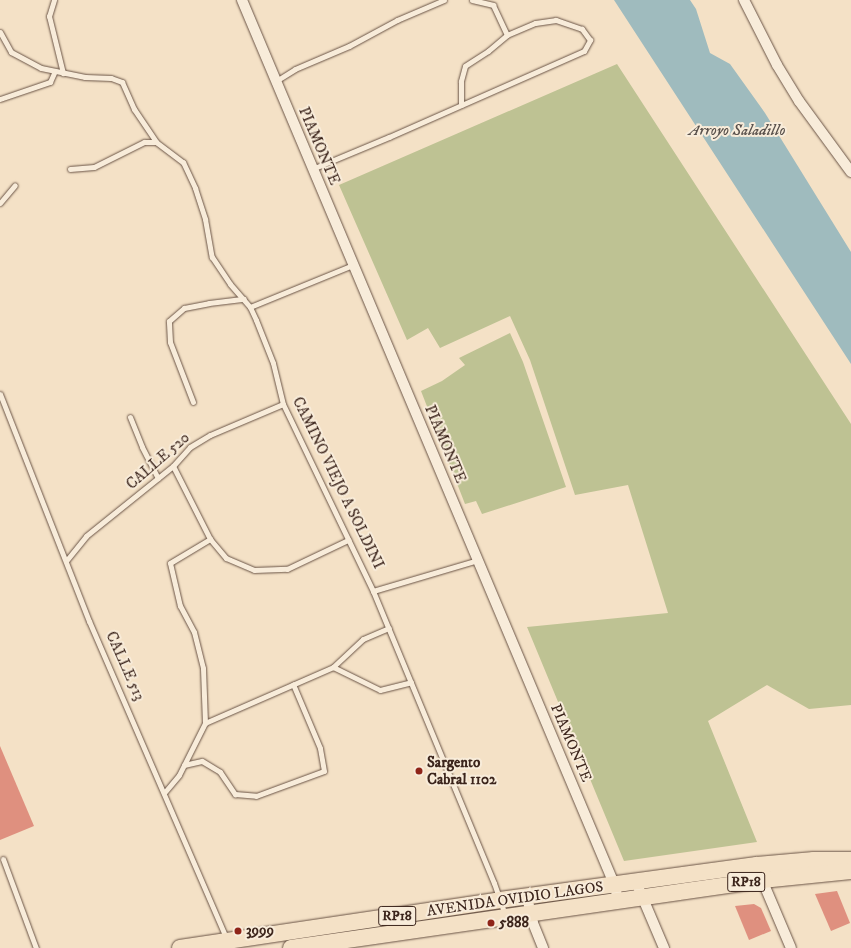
<!DOCTYPE html>
<style>
body{margin:0}
#map{position:relative;width:851px;height:948px;overflow:hidden;background:#f4e1c6;font-family:"IM FELL DW Pica",serif}
div>[style]{position:absolute}
.green>*{inset:0;background:#bec293}
.water>*{inset:0;background:#9fbbbe}
.building>*{inset:0;background:#df907f}
.roads{filter:drop-shadow(0 0 1px #6a5446) drop-shadow(0 0 1px #6a5446)}
.lane>*{height:5px;margin:-2.5px;padding:0 2.5px;transform-origin:2.5px;border-radius:2.5px;background:#f8ecda}
.street>*{height:10px;margin:-5px;padding:0 5px;transform-origin:5px;border-radius:5px;background:#f8ecda}
.primary>*{height:16px;margin:-8px;padding:0 8px;transform-origin:8px;border-radius:8px;background:#f4e1c6}
.dots>*{width:11px;height:11px;translate:-50% -50%;box-sizing:border-box;border:2px solid #f8ecda;border-radius:50%}
span{translate:-50% -50%;white-space:nowrap;text-align:center;line-height:1.15;-webkit-text-stroke:4px #f8ecda;paint-order:stroke}
.shield-label span{padding:1px 3px;background:#f8ecda;border:1px solid;border-radius:3px;-webkit-text-stroke-width:0}
.shield-label{font-size:14px;color:#3c251c;font-weight:700}
.street-label{font-size:15px;color:#3c251c}
.poi-label{font-size:15px;color:#3c251c;font-weight:700}
.left{translate:0 -50%;text-align:left}
.water-label{font-size:16px;color:#5a524d;font-style:italic}
</style>
<div id="map">
<div class="green">
<i style="clip-path:polygon(617px 64px,851px 424px,851px 705px,809px 709px,767px 685px,708px 721px,757px 842px,624px 861px,527px 627px,668px 613px,628px 485px,575px 495px,530px 360px,510px 316px,440px 348px,428px 328px,407px 340px,339px 185px)"></i>
<i style="clip-path:polygon(510px 333px,523px 362px,566px 487px,482px 514px,476px 501px,465px 504px,421px 391px,442px 381px,465px 365px,459px 358px)"></i>
</div>
<div class="water">
<i style="clip-path:polygon(614px 0,690px 0,696px 9px,710px 53px,730px 64px,765px 113px,851px 252px,851px 364px)"></i>
</div>
<div class="building">
<i style="clip-path:polygon(0 746px,34px 826px,0 840px)"></i>
<i style="clip-path:polygon(837px 891px,850px 923px,831px 931px,815px 894px)"></i>
<i style="clip-path:polygon(754px 904px,761px 908px,771px 931px,749px 940px,735px 906px)"></i>
</div>
<div class="roads">
<div class="lane">
<i style="left:54px;top:0;width:17px;rotate:107deg"></i>
<i style="left:49px;top:16px;width:59px;rotate:76.2deg"></i>
<i style="left:472px;top:0;width:22px;rotate:13deg"></i>
<i style="left:493px;top:5px;width:33px;rotate:65deg"></i>
<i style="left:0;top:32px;width:23px;rotate:61deg"></i>
<i style="left:11px;top:52px;width:34px;rotate:28deg"></i>
<i style="left:41px;top:68px;width:45px;rotate:11.6deg"></i>
<i style="left:85px;top:77px;width:26px;rotate:2deg"></i>
<i style="left:111px;top:78px;width:12px;rotate:20deg"></i>
<i style="left:122px;top:82px;width:30px;rotate:66deg"></i>
<i style="left:134px;top:109px;width:40px;rotate:56deg"></i>
<i style="left:156px;top:142px;width:34px;rotate:37deg"></i>
<i style="left:183px;top:162px;width:29px;rotate:65deg"></i>
<i style="left:195px;top:188px;width:33px;rotate:72deg"></i>
<i style="left:205px;top:219px;width:39px;rotate:80deg"></i>
<i style="left:212px;top:257px;width:32px;rotate:56deg"></i>
<i style="left:230px;top:284px;width:30px;rotate:49deg"></i>
<i style="left:250px;top:307px;width:14px;rotate:65deg"></i>
<i style="left:256px;top:320px;width:46px;rotate:68.4deg"></i>
<i style="left:273px;top:363px;width:42px;rotate:76.3deg"></i>
<i style="left:283px;top:404px;width:208px;rotate:64.3deg"></i>
<i style="left:373px;top:591px;width:316px;rotate:67.5deg"></i>
<i style="left:494px;top:883px;width:34px;rotate:71deg"></i>
<i style="left:276px;top:81px;width:22px;rotate:-32deg"></i>
<i style="left:295px;top:69px;width:59px;rotate:-23.1deg"></i>
<i style="left:349px;top:46px;width:55px;rotate:-28.4deg"></i>
<i style="left:397px;top:20px;width:51px;rotate:-23.1deg"></i>
<i style="left:0;top:99px;width:53px;rotate:-18.8deg"></i>
<i style="left:50px;top:82px;width:12px;rotate:-66deg"></i>
<i style="left:70px;top:169px;width:24px;rotate:-5deg"></i>
<i style="left:94px;top:167px;width:56px;rotate:-26.6deg"></i>
<i style="left:144px;top:142px;width:12px"></i>
<i style="left:312px;top:169px;width:83px;rotate:-22.6deg"></i>
<i style="left:389px;top:137px;width:213px;rotate:-23.8deg"></i>
<i style="left:584px;top:51px;width:13px;rotate:-61deg"></i>
<i style="left:590px;top:40px;width:14px;rotate:-126deg"></i>
<i style="left:582px;top:29px;width:28px;rotate:-161deg"></i>
<i style="left:556px;top:20px;width:21px;rotate:172deg"></i>
<i style="left:535px;top:23px;width:30px;rotate:157deg"></i>
<i style="left:507px;top:35px;width:25px;rotate:140deg"></i>
<i style="left:488px;top:51px;width:27px;rotate:147deg"></i>
<i style="left:465px;top:66px;width:16px;rotate:105deg"></i>
<i style="left:461px;top:81px;width:24px;rotate:90deg"></i>
<i style="left:0;top:203px;width:23px;rotate:-50deg"></i>
<i style="left:250px;top:307px;width:111px;rotate:-22.2deg"></i>
<i style="left:0;top:394px;width:244px;rotate:68.6deg"></i>
<i style="left:89px;top:621px;width:345px;rotate:66.6deg"></i>
<i style="left:193px;top:402px;width:64px;rotate:-111deg"></i>
<i style="left:170px;top:342px;width:21px;rotate:-93deg"></i>
<i style="left:169px;top:321px;width:20px;rotate:-41deg"></i>
<i style="left:184px;top:308px;width:25px;rotate:-11deg"></i>
<i style="left:209px;top:303px;width:35px;rotate:-7deg"></i>
<i style="left:130px;top:417px;width:32px;rotate:68deg"></i>
<i style="left:142px;top:447px;width:35px;rotate:63deg"></i>
<i style="left:173px;top:466px;width:82px;rotate:63.1deg"></i>
<i style="left:210px;top:539px;width:25px;rotate:50deg"></i>
<i style="left:226px;top:558px;width:30px;rotate:23deg"></i>
<i style="left:254px;top:570px;width:33px;rotate:-2deg"></i>
<i style="left:287px;top:569px;width:68px;rotate:-25.4deg"></i>
<i style="left:66px;top:561px;width:32px;rotate:-51deg"></i>
<i style="left:86px;top:536px;width:112px;rotate:-38.8deg"></i>
<i style="left:173px;top:466px;width:25px;rotate:-48deg"></i>
<i style="left:190px;top:447px;width:23px;rotate:-31deg"></i>
<i style="left:210px;top:435px;width:79px;rotate:-23deg"></i>
<i style="left:373px;top:591px;width:109px;rotate:-16.4deg"></i>
<i style="left:333px;top:667px;width:41px;rotate:-43deg"></i>
<i style="left:363px;top:639px;width:28px;rotate:-23deg"></i>
<i style="left:205px;top:723px;width:55px;rotate:-92.1deg"></i>
<i style="left:203px;top:668px;width:37px;rotate:-104deg"></i>
<i style="left:194px;top:632px;width:30px;rotate:-118deg"></i>
<i style="left:180px;top:606px;width:44px;rotate:-103.1deg"></i>
<i style="left:170px;top:563px;width:47px;rotate:-31deg"></i>
<i style="left:184px;top:765px;width:18px;rotate:-13deg"></i>
<i style="left:202px;top:761px;width:21px;rotate:31deg"></i>
<i style="left:220px;top:772px;width:27px;rotate:56deg"></i>
<i style="left:235px;top:794px;width:21px;rotate:5deg"></i>
<i style="left:256px;top:796px;width:72px;rotate:-20.2deg"></i>
<i style="left:324px;top:771px;width:23px;rotate:-100deg"></i>
<i style="left:320px;top:748px;width:69px;rotate:-112.9deg"></i>
<i style="left:164px;top:793px;width:23px;rotate:-50deg"></i>
<i style="left:179px;top:775px;width:58px;rotate:-63.4deg"></i>
<i style="left:205px;top:723px;width:140px;rotate:-23.6deg"></i>
<i style="left:333px;top:667px;width:52px;rotate:26.1deg"></i>
<i style="left:380px;top:690px;width:32px;rotate:-14deg"></i>
<i style="left:3px;top:859px;width:95px;rotate:69.7deg"></i>
</div>
<div class="street">
<i style="left:242px;top:0;width:961px;rotate:67.17deg"></i>
<i style="left:615px;top:886px;width:14px;rotate:78deg"></i>
<i style="left:744px;top:0;width:73px;rotate:63.1deg"></i>
<i style="left:777px;top:65px;width:42px;rotate:58.6deg"></i>
<i style="left:799px;top:101px;width:88px;rotate:53.8deg"></i>
<i style="left:760px;top:875px;width:79px;rotate:67deg"></i>
<i style="left:636px;top:882px;width:72px;rotate:67deg"></i>
<i style="left:527px;top:897px;width:27px;rotate:77deg"></i>
<i style="left:533px;top:923px;width:27px;rotate:68deg"></i>
</div>
<div class="primary">
<i style="left:180px;top:948px;width:324px;rotate:-8.5deg"></i>
<i style="left:500px;top:900px;width:259px;rotate:-7.8deg"></i>
<i style="left:757px;top:865px;width:57px;rotate:-5deg"></i>
<i style="left:814px;top:860px;width:37px"></i>
<i style="left:291px;top:948px;width:476px;rotate:-8.2deg"></i>
<i style="left:762px;top:880px;width:89px;rotate:-5.8deg"></i>
</div>
</div>
<div class="dots">
<i style="left:419px;top:771px;background:#8f2418"></i>
<i style="left:491px;top:923px;background:#8f2418"></i>
<i style="left:238px;top:931px;background:#8f2418"></i>
</div>
<div class="shield-label">
<span style="left:746px;top:882px">RP18</span>
<span style="left:397px;top:916px">RP18</span>
</div>
<div class="street-label">
<span style="left:319px;top:146px;rotate:67deg">PIAMONTE</span>
<span style="left:445px;top:444px;rotate:67deg">PIAMONTE</span>
<span style="left:158px;top:461px;rotate:-41deg">CALLE 520</span>
<span style="left:338px;top:483px;rotate:64deg">CAMINO VIEJO A SOLDINI</span>
<span style="left:125px;top:666px;rotate:66deg">CALLE 513</span>
<span style="left:571px;top:743px;rotate:67deg">PIAMONTE</span>
<span style="left:515px;top:899px;rotate:-8deg">AVENIDA OVIDIO LAGOS</span>
</div>
<div class="poi-label">
<span class="left" style="left:427px;top:771px">Sargento<br>Cabral 1102</span>
<span class="left" style="left:499px;top:923px">5888</span>
<span class="left" style="left:246px;top:931px">3999</span>
</div>
<div class="water-label">
<span style="left:737px;top:130px">Arroyo Saladillo</span>
</div>
</div>
